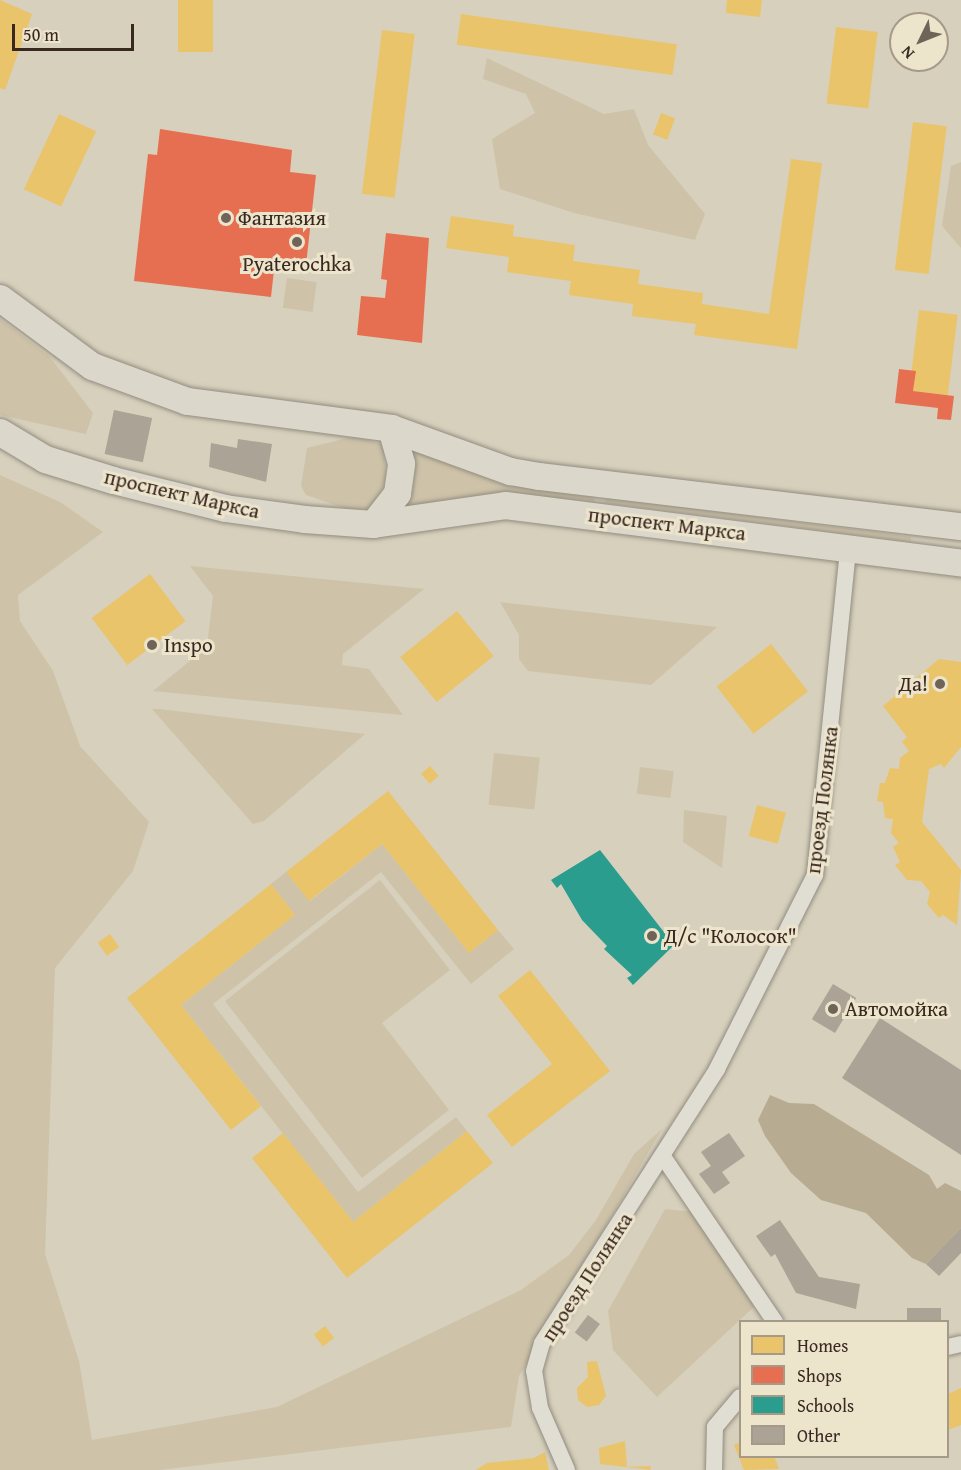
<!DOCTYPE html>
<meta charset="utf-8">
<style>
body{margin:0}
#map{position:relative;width:961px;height:1470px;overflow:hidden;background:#d7d0bc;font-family:"Gentium Book Plus",serif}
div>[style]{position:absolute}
.green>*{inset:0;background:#cec3a8;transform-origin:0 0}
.water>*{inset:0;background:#b7ab91}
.homes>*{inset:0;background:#e9c46a;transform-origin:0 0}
.shops>*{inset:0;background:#e76f51}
.schools>*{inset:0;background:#2a9d8f}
.building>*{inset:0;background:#aaa396;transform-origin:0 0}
.roads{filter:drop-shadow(0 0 2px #928c80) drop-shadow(0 0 2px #928c80)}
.street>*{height:16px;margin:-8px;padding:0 8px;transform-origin:8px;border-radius:8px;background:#e0ddd3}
.primary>*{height:27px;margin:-13.5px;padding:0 13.5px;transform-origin:13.5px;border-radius:13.5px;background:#dbd7cb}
.dots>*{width:16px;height:16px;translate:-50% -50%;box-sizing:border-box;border:3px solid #ede4cc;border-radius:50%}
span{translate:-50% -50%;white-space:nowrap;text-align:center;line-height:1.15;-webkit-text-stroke:6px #ede4cc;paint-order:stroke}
.poi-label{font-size:21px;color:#392820}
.left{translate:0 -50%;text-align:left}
.right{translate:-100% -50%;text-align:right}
.street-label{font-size:21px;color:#392820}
.legend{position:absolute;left:739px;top:1320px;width:210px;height:138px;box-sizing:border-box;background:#ede4cc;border:2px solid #a59987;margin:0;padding:8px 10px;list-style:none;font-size:18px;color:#392820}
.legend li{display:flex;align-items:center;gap:12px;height:30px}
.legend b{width:30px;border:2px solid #a59987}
.north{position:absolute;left:889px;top:12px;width:60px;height:60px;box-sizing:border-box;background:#ede4cc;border:2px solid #a59987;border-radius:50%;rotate:227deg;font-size:16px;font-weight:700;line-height:24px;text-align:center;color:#392820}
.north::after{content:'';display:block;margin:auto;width:21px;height:27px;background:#706357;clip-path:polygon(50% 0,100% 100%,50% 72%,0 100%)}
.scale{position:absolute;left:12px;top:24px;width:122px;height:27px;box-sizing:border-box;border:3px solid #392820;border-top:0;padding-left:8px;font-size:18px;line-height:21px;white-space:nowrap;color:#392820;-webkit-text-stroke:4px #ede4cc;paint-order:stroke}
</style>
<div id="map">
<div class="green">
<i style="clip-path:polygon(487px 58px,604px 114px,634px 109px,648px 145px,705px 214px,695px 240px,574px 213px,500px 189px,492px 139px,535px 113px,526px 94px,483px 79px)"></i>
<i style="clip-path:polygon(961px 162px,961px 248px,942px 226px,951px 166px)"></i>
<i style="left:287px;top:278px;width:30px;height:30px;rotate:8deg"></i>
<i style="clip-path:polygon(0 319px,49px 356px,93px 413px,86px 434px,0 415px)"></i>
<i style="clip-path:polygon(356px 436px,383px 445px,386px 479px,380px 494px,367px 509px,347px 509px,306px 495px,301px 486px,307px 448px)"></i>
<i style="clip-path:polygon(411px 449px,502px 484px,595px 496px,594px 502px,501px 493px,400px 508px,414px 482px)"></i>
<i style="clip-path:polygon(0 475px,60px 502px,103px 532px,18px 595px,20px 621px,53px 671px,80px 746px,149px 822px,133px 871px,55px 968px,45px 1254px,79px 1361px,92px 1440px,277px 1407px,521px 1290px,569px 1255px,596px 1220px,634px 1154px,662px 1129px,519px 1376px,511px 1427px,160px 1470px,0 1470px)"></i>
<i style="clip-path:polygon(606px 497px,911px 537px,911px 542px,605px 503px)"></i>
<i style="clip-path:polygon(190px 566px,424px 589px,343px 654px,342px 665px,369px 669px,403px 715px,153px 691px,207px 647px,213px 596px)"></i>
<i style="clip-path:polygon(500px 602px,717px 627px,651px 685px,528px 671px,519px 659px,519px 635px)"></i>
<i style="clip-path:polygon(152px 709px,159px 709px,365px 734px,264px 821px,253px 824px)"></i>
<i style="left:494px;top:753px;width:46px;height:52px;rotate:6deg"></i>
<i style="left:640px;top:767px;width:34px;height:27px;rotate:7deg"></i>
<i style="clip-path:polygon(684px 810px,727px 816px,722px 868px,683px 842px)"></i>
<i style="clip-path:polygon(382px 844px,469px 953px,498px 930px,514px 949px,471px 984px,381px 872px,213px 1004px,358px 1192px,456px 1117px,467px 1131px,353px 1222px,181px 1005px,295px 915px,271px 884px,286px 872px,310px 901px)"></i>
<i style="clip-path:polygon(380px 880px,450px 970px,382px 1023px,449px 1110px,362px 1178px,225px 1001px)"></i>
<i style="clip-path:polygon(665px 1209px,694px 1212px,756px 1305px,657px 1397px,613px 1350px,608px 1311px)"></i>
</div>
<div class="water">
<i style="clip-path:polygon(770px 1095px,789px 1103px,814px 1104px,929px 1175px,937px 1189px,945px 1183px,961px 1191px,961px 1228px,926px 1264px,912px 1258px,866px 1213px,821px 1200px,791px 1173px,765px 1136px,758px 1120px)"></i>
</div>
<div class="homes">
<i style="clip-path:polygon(0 0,32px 14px,5px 90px,0 88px)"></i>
<i style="left:178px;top:0;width:35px;height:52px"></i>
<i style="clip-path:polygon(727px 0,762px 0,760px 17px,726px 13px)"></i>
<i style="left:461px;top:14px;width:218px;height:31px;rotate:8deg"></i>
<i style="left:836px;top:27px;width:42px;height:77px;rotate:7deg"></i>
<i style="left:382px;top:30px;width:33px;height:165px;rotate:7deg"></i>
<i style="left:661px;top:113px;width:15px;height:23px;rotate:20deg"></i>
<i style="left:59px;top:114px;width:41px;height:83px;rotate:25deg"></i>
<i style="left:913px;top:122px;width:34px;height:149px;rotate:7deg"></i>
<i style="clip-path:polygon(791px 159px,822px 163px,797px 349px,694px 335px,696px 324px,632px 316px,633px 304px,569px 295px,571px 281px,507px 272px,509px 257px,446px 248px,451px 216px,514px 225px,513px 236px,575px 245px,573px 261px,640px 270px,638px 284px,703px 293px,702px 304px,769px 314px)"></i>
<i style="left:919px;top:310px;width:39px;height:81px;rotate:7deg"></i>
<i style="left:150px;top:574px;width:59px;height:73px;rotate:53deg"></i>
<i style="left:457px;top:611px;width:58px;height:73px;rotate:51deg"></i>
<i style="left:771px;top:644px;width:60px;height:69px;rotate:52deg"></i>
<i style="clip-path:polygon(939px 659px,961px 662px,961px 747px,944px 768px,941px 764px,929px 769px,922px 822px,961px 870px,957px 925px,943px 915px,939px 918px,927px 904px,930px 892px,921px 881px,907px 880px,895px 865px,900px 862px,893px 847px,899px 843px,891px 833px,893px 819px,885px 818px,883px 802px,877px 801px,880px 783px,885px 783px,890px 768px,899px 769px,900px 758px,909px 751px,902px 742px,907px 737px,883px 706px)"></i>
<i style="left:430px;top:766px;width:13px;height:12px;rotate:48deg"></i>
<i style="clip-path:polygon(388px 791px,498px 930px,469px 953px,382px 844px,309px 901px,286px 872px)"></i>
<i style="left:757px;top:805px;width:30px;height:32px;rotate:15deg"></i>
<i style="clip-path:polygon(271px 884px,295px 915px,181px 1005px,261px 1106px,231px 1130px,127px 998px)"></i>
<i style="left:110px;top:934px;width:16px;height:15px;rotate:55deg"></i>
<i style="clip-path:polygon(530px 970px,610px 1071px,512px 1147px,487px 1115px,552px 1064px,498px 996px)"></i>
<i style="clip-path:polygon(467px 1131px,493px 1163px,347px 1278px,252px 1158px,283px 1133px,353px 1222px)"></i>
<i style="left:325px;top:1326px;width:15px;height:14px;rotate:53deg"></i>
<i style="clip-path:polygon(597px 1361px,606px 1396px,599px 1405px,587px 1407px,578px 1400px,577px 1388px,588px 1377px,587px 1362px)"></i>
<i style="clip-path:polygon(961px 1388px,961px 1425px,948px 1430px,948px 1394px)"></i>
<i style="clip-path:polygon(625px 1441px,627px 1467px,650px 1466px,651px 1470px,600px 1464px,599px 1448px)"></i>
<i style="clip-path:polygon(740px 1442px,740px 1456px,774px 1456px,779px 1469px,744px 1470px,734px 1445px)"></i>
<i style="clip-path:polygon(545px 1452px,549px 1470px,476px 1470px,487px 1463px,534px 1458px)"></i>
</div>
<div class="shops">
<i style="clip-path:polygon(160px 129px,292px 150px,290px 172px,316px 175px,306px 265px,275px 261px,271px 297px,134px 281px,148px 154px,157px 155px)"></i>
<i style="clip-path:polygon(386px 233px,429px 238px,422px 343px,357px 335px,361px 296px,385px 298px,387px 280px,381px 279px)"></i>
<i style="clip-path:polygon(899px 369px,916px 371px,913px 391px,954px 396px,951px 420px,937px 419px,938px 408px,895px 403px)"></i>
</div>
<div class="schools">
<i style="clip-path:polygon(600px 850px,674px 945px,633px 985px,627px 978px,632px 975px,604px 949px,607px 946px,582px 920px,561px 884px,557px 888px,551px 880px)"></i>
</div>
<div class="building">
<i style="left:114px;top:410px;width:39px;height:45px;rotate:12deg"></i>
<i style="clip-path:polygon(238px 439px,272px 444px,266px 482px,209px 467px,211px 443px,237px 448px)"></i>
<i style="left:833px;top:984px;width:27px;height:41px;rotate:31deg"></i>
<i style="clip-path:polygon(880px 1018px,961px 1070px,961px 1155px,842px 1078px)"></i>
<i style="clip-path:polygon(729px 1133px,745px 1156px,722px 1172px,730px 1183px,714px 1194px,699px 1174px,711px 1166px,701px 1152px)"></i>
<i style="clip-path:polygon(780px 1220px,819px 1277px,860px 1284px,856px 1309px,796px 1293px,775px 1254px,771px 1257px,756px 1236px)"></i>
<i style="clip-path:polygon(961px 1228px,961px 1253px,939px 1276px,926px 1264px)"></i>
<i style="left:907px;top:1308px;width:34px;height:14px"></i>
<i style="left:588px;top:1315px;width:15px;height:22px;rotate:37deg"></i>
</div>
<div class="roads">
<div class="street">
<i style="left:664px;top:1158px;width:198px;rotate:55.9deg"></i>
<i style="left:948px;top:1347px;width:13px;rotate:-13deg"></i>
<i style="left:567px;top:1470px;width:68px;rotate:-113.5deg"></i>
<i style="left:540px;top:1408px;width:37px;rotate:-99deg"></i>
<i style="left:534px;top:1371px;width:29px;rotate:-74deg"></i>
<i style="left:542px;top:1343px;width:325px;rotate:-57.4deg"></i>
<i style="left:717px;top:1069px;width:217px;rotate:-63.2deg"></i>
<i style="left:815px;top:875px;width:328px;rotate:-84.2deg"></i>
<i style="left:714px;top:1470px;width:43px;rotate:-88.7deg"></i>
<i style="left:715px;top:1427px;width:39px;rotate:-50deg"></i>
</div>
<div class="primary">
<i style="left:0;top:298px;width:114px;rotate:36.5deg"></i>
<i style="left:92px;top:366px;width:101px;rotate:20.2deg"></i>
<i style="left:187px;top:401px;width:206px;rotate:7.5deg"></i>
<i style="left:391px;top:428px;width:127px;rotate:19.9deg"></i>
<i style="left:510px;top:471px;width:29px;rotate:10deg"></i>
<i style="left:539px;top:476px;width:425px;rotate:6.8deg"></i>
<i style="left:0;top:432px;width:52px;rotate:31deg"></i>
<i style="left:45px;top:459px;width:71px;rotate:17.2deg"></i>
<i style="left:113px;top:480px;width:115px;rotate:14deg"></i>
<i style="left:225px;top:508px;width:80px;rotate:7.9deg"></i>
<i style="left:304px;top:519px;width:69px;rotate:4.1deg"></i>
<i style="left:373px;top:524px;width:133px;rotate:-8.2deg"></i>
<i style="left:505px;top:505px;width:460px;rotate:7.2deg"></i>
<i style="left:373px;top:524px;width:39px;rotate:-52deg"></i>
<i style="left:397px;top:493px;width:30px;rotate:-82deg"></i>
<i style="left:401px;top:463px;width:36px;rotate:-106deg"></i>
</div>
</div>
<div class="dots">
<i style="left:226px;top:218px;background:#706357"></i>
<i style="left:297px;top:242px;background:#706357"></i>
<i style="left:152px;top:645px;background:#706357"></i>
<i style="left:940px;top:684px;background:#706357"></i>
<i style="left:652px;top:936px;background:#706357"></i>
<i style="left:833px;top:1009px;background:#706357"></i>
</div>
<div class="poi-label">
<span class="left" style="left:238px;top:218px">Фантазия</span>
<span style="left:297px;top:264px">Pyaterochka</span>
<span class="left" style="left:164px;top:645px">Inspo</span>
<span class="right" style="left:928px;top:684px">Да!</span>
<span class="left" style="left:664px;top:936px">Д/с "Колосок"</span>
<span class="left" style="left:845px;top:1009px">Автомойка</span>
</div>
<div class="street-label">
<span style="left:182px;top:494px;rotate:13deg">проспект Маркса</span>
<span style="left:667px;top:524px;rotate:7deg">проспект Маркса</span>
<span style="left:822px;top:800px;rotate:-83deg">проезд Полянка</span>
<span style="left:587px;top:1277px;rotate:-57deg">проезд Полянка</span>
</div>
<ul class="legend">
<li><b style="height:16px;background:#e9c46a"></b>Homes</li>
<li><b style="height:16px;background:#e76f51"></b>Shops</li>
<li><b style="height:16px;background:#2a9d8f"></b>Schools</li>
<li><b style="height:16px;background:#aaa396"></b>Other</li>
</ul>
<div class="north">N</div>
<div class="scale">50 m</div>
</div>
